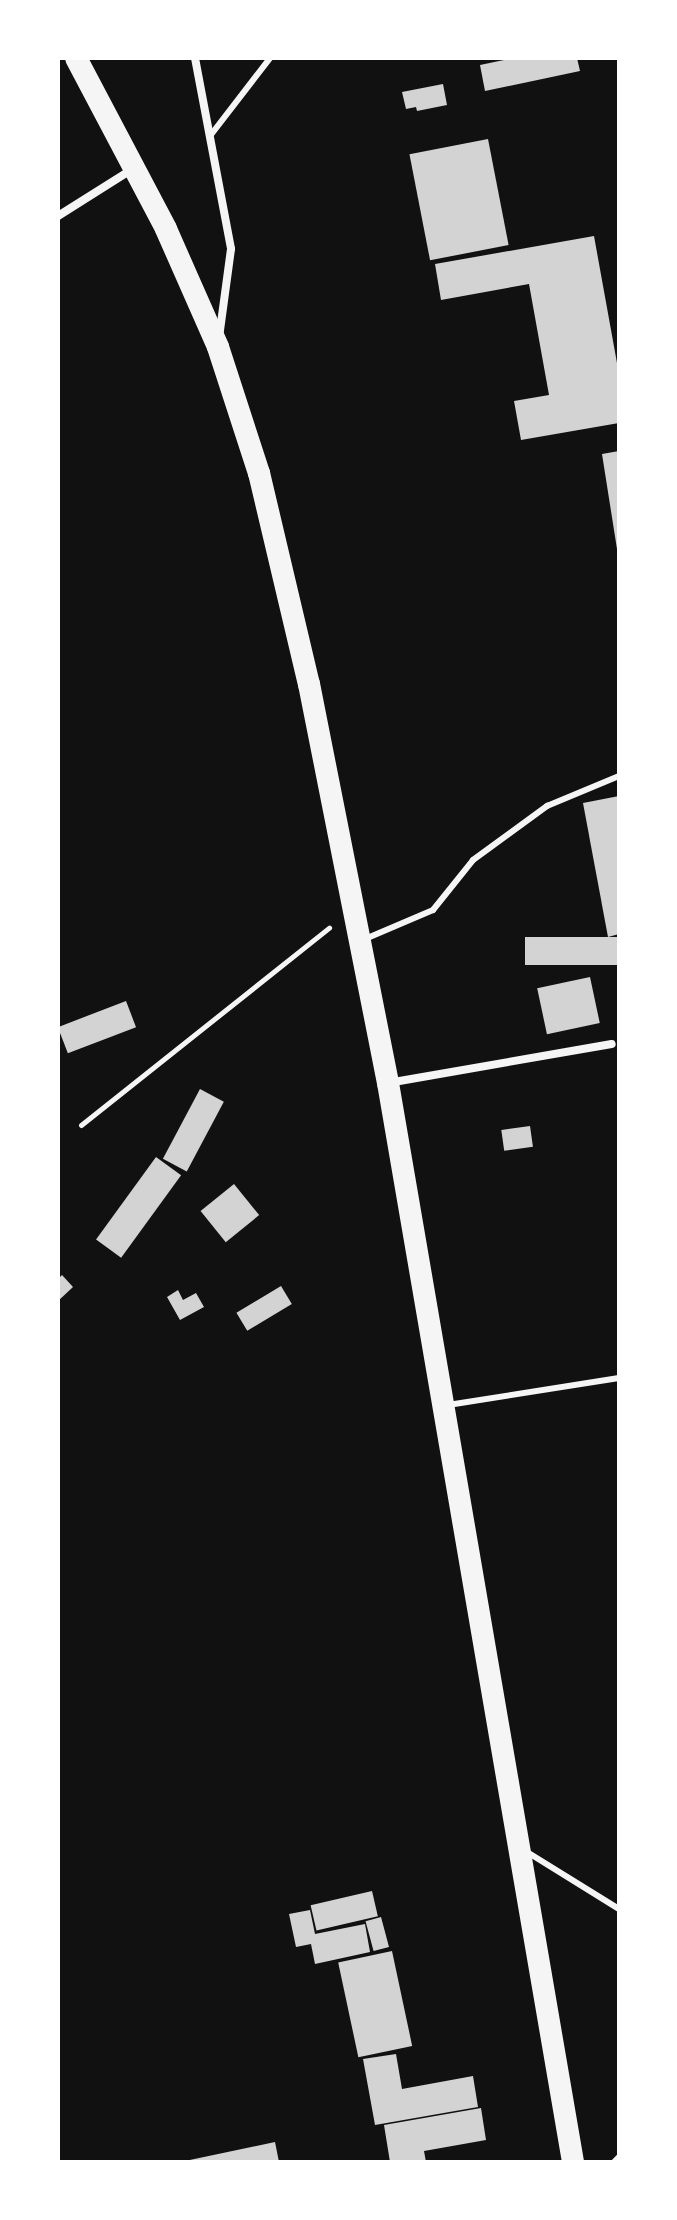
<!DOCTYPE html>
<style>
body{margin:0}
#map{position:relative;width:677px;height:2220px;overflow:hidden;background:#111;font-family:"Source Serif 4",serif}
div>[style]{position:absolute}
.building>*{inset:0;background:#d3d3d3;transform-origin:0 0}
.path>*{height:5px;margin:-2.5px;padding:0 2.5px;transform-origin:2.5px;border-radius:2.5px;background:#f5f5f5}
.service>*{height:6px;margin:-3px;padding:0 3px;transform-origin:3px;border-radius:3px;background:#f5f5f5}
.minor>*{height:8px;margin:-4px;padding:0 4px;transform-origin:4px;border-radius:4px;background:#f5f5f5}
.trunk>*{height:22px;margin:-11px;padding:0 11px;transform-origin:11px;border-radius:11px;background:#f5f5f5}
span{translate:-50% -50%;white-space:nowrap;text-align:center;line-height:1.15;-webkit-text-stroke:8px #fff;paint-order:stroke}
.frame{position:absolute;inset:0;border:60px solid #fff;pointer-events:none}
</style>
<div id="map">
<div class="building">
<i style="clip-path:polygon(514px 58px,577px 58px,580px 71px,485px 91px,480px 65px)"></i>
<i style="clip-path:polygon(443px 84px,447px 105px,417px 111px,416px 107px,406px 109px,402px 92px)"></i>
<i style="left:488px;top:139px;width:108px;height:80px;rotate:79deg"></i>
<i style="clip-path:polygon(594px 236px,619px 374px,619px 423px,521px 440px,514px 401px,549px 395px,529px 284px,441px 300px,435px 264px)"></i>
<i style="clip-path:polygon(619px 451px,619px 549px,617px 549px,602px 454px)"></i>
<i style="clip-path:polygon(619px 796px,619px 934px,608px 937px,583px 803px)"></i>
<i style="left:619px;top:937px;width:28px;height:94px;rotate:90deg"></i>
<i style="left:590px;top:977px;width:47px;height:54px;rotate:78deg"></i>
<i style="left:126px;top:1001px;width:28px;height:73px;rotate:69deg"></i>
<i style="left:200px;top:1089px;width:27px;height:79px;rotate:28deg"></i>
<i style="left:530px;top:1126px;width:21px;height:29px;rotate:82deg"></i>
<i style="left:156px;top:1157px;width:31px;height:102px;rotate:36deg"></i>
<i style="left:234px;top:1184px;width:40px;height:43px;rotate:51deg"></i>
<i style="clip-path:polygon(62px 1275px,73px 1287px,58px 1301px,58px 1279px)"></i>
<i style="left:281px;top:1286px;width:21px;height:52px;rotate:59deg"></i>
<i style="clip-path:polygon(178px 1290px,183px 1300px,196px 1293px,204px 1307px,180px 1320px,167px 1297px)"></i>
<i style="left:372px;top:1891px;width:26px;height:63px;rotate:77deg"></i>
<i style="clip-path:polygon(310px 1910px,315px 1934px,365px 1924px,370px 1952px,315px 1964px,311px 1944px,296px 1947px,289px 1914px)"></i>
<i style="left:381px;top:1917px;width:31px;height:16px;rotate:75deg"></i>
<i style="left:392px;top:1951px;width:97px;height:55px;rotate:78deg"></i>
<i style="clip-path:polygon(396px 2054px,402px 2089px,473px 2076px,478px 2107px,375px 2125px,363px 2059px)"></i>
<i style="clip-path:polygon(481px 2108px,486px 2140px,424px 2151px,426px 2162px,390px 2162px,384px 2125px)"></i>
<i style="clip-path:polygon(275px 2142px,279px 2162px,185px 2162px,185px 2161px)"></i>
</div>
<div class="path">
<i style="left:81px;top:1125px;width:317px;rotate:-38.5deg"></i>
</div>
<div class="service">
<i style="left:210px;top:136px;width:98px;rotate:-52.4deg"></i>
<i style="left:365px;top:939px;width:74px;rotate:-23.1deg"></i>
<i style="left:433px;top:910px;width:64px;rotate:-51.3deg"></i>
<i style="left:473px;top:860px;width:92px;rotate:-36.1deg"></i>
<i style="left:547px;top:806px;width:78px;rotate:-22.6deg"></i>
<i style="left:448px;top:1405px;width:173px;rotate:-9deg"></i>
<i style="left:527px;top:1852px;width:108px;rotate:31.8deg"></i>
<i style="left:614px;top:2162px;width:7px;rotate:-45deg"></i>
</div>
<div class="minor">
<i style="left:195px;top:58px;width:194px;rotate:79.3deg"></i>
<i style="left:231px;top:249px;width:90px;rotate:97.7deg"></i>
<i style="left:58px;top:216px;width:86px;rotate:-32.2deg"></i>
<i style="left:388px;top:1083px;width:227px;rotate:-9.9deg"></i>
</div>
<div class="trunk">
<i style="left:76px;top:58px;width:193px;rotate:62.2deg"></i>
<i style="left:166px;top:229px;width:129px;rotate:66.2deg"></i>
<i style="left:218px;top:347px;width:133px;rotate:72deg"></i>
<i style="left:259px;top:473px;width:217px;rotate:76.7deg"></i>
<i style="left:309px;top:684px;width:407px;rotate:78.8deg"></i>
<i style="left:388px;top:1083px;width:1095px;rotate:80.27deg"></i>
</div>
<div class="frame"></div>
</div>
